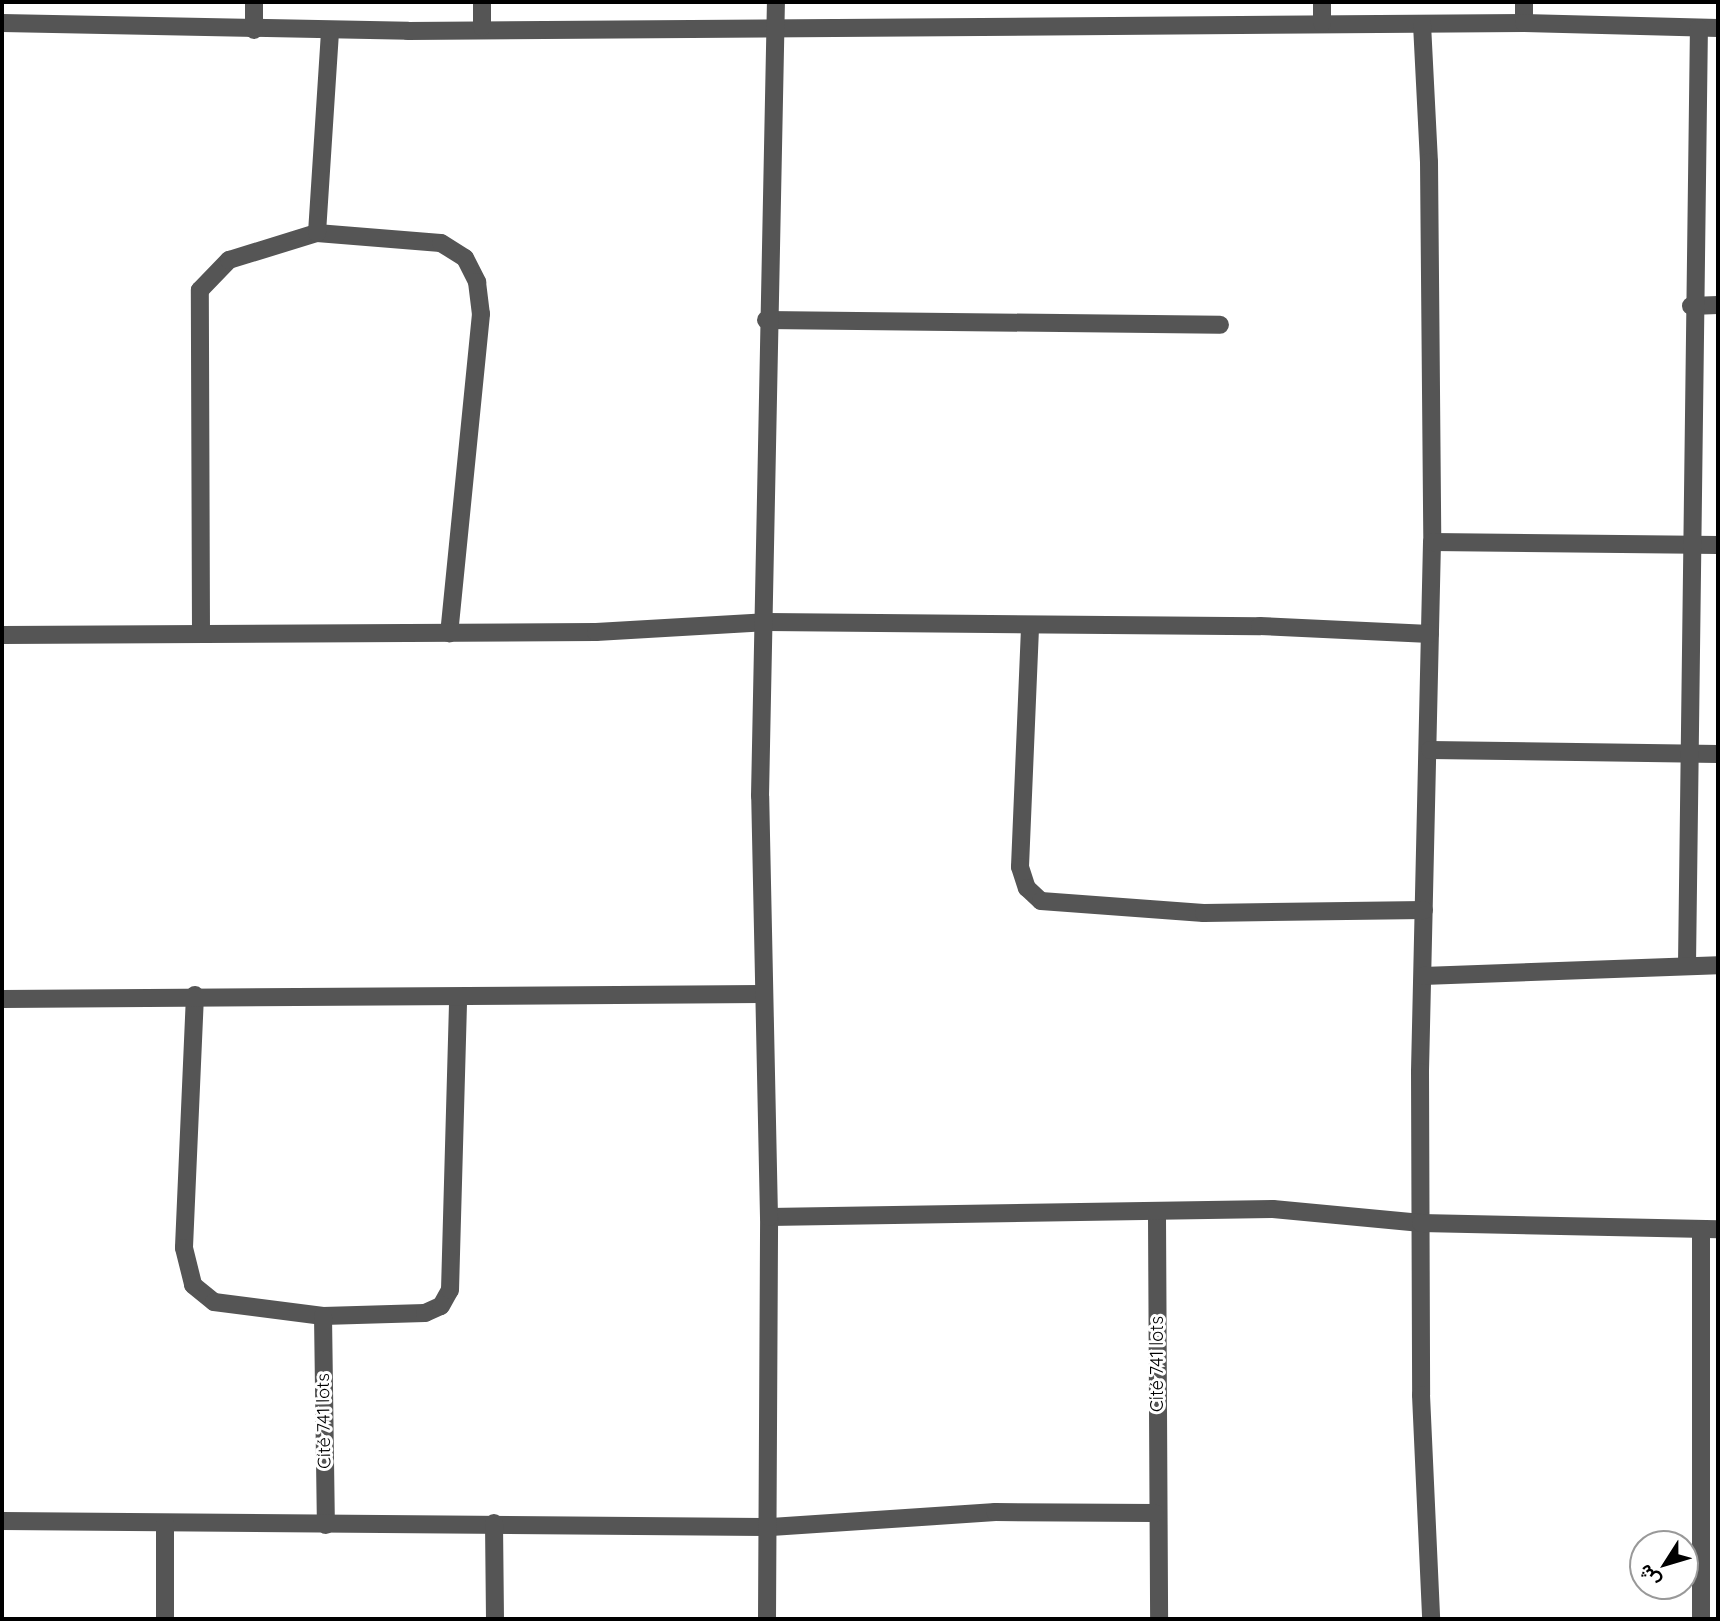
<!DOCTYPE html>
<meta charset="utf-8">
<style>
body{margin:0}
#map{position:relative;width:1720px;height:1621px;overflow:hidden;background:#fff;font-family:Quicksand,Vazirmatn,sans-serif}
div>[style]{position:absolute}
.minor>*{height:18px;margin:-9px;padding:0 9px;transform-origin:9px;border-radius:9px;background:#555}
span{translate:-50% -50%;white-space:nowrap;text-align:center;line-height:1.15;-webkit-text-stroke:6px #fff;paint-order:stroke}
.street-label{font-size:18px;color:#000}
.frame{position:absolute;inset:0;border:4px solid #000;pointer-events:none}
.north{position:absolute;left:1629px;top:1530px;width:70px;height:70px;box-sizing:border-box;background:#fff;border:2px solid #999;border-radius:50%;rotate:233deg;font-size:19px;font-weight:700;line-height:28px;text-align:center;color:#000}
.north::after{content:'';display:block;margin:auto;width:24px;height:32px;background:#000;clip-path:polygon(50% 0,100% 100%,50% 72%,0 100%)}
</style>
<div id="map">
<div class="minor">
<i style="left:1524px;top:2px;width:21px;rotate:90deg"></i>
<i style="left:2px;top:23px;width:406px;rotate:1.1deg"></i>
<i style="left:408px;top:31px;width:1116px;rotate:-0.41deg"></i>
<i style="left:1524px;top:23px;width:194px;rotate:1.5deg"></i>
<i style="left:1322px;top:23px;width:21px;rotate:-90deg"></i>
<i style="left:1422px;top:24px;width:138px;rotate:87.1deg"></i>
<i style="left:1429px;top:162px;width:380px;rotate:89.5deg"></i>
<i style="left:1432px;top:542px;width:530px;rotate:91.3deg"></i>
<i style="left:1420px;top:1072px;width:323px;rotate:89.8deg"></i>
<i style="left:1421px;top:1395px;width:224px;rotate:87.4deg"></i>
<i style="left:482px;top:27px;width:25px;rotate:-90deg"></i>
<i style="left:254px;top:30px;width:28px;rotate:-90deg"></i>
<i style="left:317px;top:233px;width:124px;rotate:4.6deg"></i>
<i style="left:441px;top:243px;width:28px;rotate:32deg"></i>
<i style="left:465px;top:258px;width:27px;rotate:63deg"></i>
<i style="left:477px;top:282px;width:32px;rotate:83deg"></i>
<i style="left:481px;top:314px;width:321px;rotate:95.7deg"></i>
<i style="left:1691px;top:306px;width:27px;rotate:-2deg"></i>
<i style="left:766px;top:320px;width:454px;rotate:0.6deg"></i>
<i style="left:1432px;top:542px;width:286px;rotate:0.6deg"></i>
<i style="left:1030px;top:628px;width:239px;rotate:92.4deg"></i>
<i style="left:1020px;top:867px;width:22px;rotate:72deg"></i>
<i style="left:1027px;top:888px;width:19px;rotate:43deg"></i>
<i style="left:1041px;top:901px;width:163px;rotate:4.2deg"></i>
<i style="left:1204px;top:913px;width:220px;rotate:-0.8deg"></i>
<i style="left:201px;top:632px;width:342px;rotate:-90.2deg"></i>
<i style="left:200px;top:290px;width:42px;rotate:-46deg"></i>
<i style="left:229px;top:260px;width:92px;rotate:-17.1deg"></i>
<i style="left:317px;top:233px;width:203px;rotate:-86.3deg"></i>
<i style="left:2px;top:635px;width:594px;rotate:-0.29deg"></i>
<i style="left:596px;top:632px;width:171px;rotate:-3.3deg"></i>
<i style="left:767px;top:622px;width:493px;rotate:0.5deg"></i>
<i style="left:1260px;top:626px;width:170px;rotate:2.7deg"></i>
<i style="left:1430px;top:750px;width:288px;rotate:0.8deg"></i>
<i style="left:1687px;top:965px;width:937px;rotate:-89.27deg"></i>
<i style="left:1423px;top:976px;width:295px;rotate:-2.1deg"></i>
<i style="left:195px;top:995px;width:253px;rotate:92.5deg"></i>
<i style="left:184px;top:1248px;width:38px;rotate:76deg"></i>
<i style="left:193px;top:1285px;width:27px;rotate:39deg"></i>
<i style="left:214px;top:1302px;width:110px;rotate:7.3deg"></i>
<i style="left:323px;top:1316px;width:102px;rotate:-1.7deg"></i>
<i style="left:425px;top:1313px;width:17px;rotate:-24deg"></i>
<i style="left:441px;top:1306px;width:18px;rotate:-61deg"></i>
<i style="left:450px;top:1290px;width:291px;rotate:-88.4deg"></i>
<i style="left:2px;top:999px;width:760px;rotate:-0.38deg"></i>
<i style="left:1157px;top:1216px;width:403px;rotate:89.7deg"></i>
<i style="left:769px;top:1217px;width:504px;rotate:-0.91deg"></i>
<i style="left:1273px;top:1209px;width:149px;rotate:5.4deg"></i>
<i style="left:1421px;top:1223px;width:297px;rotate:1.2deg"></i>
<i style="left:323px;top:1316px;width:209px;rotate:89.2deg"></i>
<i style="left:2px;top:1521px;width:769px;rotate:0.45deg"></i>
<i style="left:771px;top:1527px;width:225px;rotate:-3.8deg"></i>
<i style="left:995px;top:1512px;width:160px;rotate:0.4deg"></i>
<i style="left:494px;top:1523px;width:96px;rotate:89.4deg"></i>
<i style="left:165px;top:1619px;width:96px;rotate:-90deg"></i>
<i style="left:767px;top:1619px;width:402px;rotate:-89.7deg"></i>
<i style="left:769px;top:1217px;width:421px;rotate:-91.2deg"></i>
<i style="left:760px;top:796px;width:794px;rotate:-88.85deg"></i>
<i style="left:1701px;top:1619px;width:390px;rotate:-90deg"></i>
</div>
<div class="street-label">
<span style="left:1157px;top:1364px;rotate:-90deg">Cité 741 lots</span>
<span style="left:324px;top:1421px;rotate:-91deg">Cité 741 lots</span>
</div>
<div class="frame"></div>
<div class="north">ش</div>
</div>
